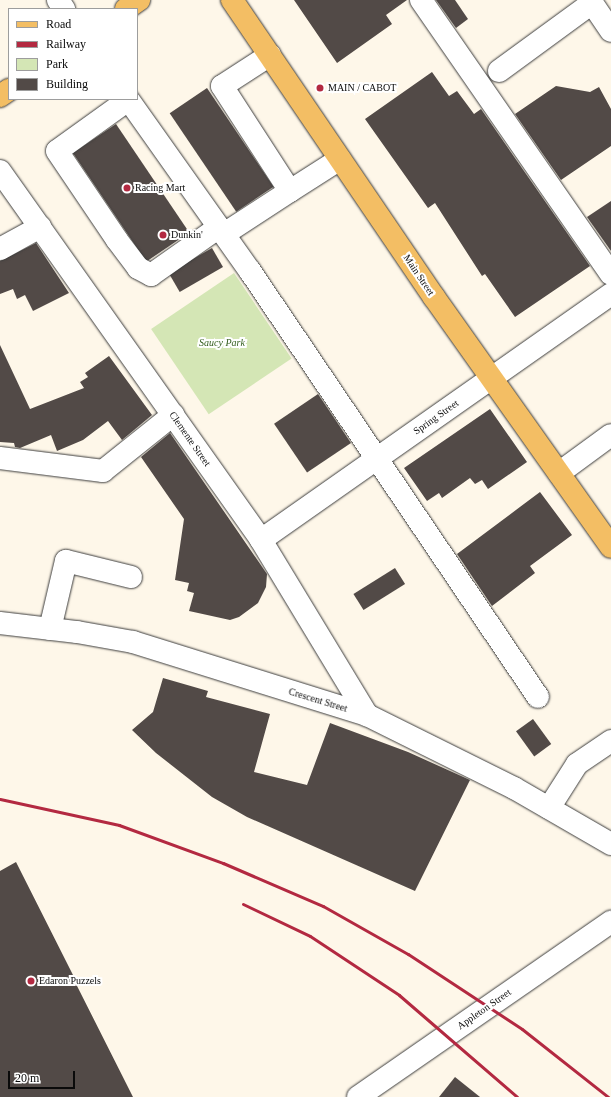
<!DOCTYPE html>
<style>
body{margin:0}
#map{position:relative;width:611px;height:1097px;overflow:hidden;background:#fef7e9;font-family:Georgia,serif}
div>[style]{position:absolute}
.green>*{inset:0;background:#d4e6b5;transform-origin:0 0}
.building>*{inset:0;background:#524a47;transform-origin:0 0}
.roads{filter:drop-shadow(0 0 1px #3d3d3d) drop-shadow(0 0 1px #3d3d3d)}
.minor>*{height:22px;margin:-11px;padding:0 11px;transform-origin:11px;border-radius:11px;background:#fff}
.major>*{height:22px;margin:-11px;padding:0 11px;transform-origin:11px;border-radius:11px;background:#f3be64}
.rail>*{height:3px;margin:-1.5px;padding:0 1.5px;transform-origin:1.5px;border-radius:1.5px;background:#b32941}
.dots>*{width:11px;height:11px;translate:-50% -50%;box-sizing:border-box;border:2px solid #fff;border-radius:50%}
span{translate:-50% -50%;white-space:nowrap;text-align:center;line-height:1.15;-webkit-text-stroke:4px #fff;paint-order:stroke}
.poi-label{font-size:10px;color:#0a0a0a}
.left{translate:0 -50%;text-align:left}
.street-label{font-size:10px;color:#0a0a0a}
.park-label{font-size:10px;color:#345e1e;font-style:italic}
.legend{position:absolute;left:8px;top:8px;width:130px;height:92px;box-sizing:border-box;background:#fff;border:1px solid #9d9d9d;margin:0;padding:5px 7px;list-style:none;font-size:12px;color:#0a0a0a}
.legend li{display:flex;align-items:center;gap:8px;height:20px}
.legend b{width:20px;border:1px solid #9d9d9d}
.scale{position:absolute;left:8px;top:1071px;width:67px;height:18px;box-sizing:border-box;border:2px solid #0a0a0a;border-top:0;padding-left:5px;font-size:12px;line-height:14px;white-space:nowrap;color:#0a0a0a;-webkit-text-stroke:3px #fff;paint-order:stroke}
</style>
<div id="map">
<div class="green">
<i style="left:234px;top:273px;width:103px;height:100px;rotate:56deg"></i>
</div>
<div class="building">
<i style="clip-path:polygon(294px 0,407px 0,386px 15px,392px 24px,337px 63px)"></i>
<i style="clip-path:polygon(436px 0,455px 0,468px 19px,456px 28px)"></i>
<i style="clip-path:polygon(432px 72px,449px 96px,457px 91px,474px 114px,481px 109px,590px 266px,515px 317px,485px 274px,482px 276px,435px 203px,428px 208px,365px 119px)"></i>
<i style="clip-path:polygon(556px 86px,590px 92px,599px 87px,611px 109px,611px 146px,561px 180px,515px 114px)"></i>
<i style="left:207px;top:88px;width:119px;height:45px;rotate:56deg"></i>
<i style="left:116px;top:124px;width:131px;height:52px;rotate:56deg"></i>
<i style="clip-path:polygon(611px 201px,611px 251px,587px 217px)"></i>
<i style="clip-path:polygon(36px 243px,69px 293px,33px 311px,25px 295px,17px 299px,13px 289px,0 294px,0 261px)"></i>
<i style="left:212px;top:248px;width:22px;height:50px;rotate:60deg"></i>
<i style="clip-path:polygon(0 345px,30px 409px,84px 388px,80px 382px,88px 377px,85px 373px,109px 356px,152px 415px,122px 440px,108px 421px,83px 440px,57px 451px,51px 435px,20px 448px,15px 447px,14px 443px,0 442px)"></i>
<i style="left:318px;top:394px;width:59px;height:53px;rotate:56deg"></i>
<i style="clip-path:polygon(490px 409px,527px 462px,488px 489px,482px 480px,475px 484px,470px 478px,442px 498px,439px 493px,427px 501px,404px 468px)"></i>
<i style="clip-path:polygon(170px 433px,267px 574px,266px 587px,258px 603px,239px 617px,230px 620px,189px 611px,194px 593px,187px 591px,189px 583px,175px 580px,184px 519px,141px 457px)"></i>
<i style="clip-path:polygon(540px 492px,572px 535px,530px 566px,535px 573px,492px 606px,457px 554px)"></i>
<i style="left:395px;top:568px;width:19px;height:49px;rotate:58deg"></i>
<i style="clip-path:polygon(163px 678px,208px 691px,206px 697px,270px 714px,254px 772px,307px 785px,330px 723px,408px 752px,470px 780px,415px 891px,247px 817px,212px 797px,156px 753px,132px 730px,153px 712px)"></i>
<i style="left:533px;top:719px;width:31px;height:21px;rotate:54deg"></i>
<i style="clip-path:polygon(16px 862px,73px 975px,72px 976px,133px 1097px,0 1097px,0 871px)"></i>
<i style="clip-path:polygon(455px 1077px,480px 1097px,439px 1097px)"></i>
</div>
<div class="roads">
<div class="minor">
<i style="left:58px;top:0;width:11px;rotate:56deg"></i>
<i style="left:421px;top:0;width:333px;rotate:55.3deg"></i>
<i style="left:590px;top:0;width:37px;rotate:56deg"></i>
<i style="left:270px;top:55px;width:57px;rotate:147.1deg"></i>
<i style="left:222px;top:86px;width:125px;rotate:57.1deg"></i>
<i style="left:290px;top:191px;width:59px;rotate:-32.6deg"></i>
<i style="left:499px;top:71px;width:115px;rotate:-36.2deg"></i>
<i style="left:128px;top:99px;width:211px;rotate:54.7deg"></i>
<i style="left:250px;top:271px;width:514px;rotate:55.94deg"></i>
<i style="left:128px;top:100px;width:87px;rotate:144.3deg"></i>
<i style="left:57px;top:151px;width:107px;rotate:56deg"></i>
<i style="left:117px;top:240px;width:35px;rotate:53deg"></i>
<i style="left:138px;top:268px;width:15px;rotate:28deg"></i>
<i style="left:151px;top:275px;width:83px;rotate:-35.2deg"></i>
<i style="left:0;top:171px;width:452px;rotate:54.7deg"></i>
<i style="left:261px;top:540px;width:205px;rotate:58.8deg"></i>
<i style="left:224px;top:234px;width:79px;rotate:-33.1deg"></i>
<i style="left:0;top:249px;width:46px;rotate:-28.8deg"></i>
<i style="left:0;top:458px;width:104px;rotate:7.2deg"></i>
<i style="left:103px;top:471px;width:90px;rotate:-38.7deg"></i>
<i style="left:559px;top:473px;width:64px;rotate:-36.2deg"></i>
<i style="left:261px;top:540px;width:428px;rotate:-35.1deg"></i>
<i style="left:0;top:623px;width:78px;rotate:6.7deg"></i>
<i style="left:77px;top:632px;width:57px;rotate:10.1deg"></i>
<i style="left:133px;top:642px;width:245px;rotate:17.3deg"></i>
<i style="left:367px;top:715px;width:164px;rotate:26.4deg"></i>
<i style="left:514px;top:788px;width:112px;rotate:30deg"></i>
<i style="left:50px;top:629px;width:70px;rotate:-76.8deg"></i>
<i style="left:66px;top:561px;width:67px;rotate:13.8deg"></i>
<i style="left:549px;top:808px;width:52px;rotate:-57.5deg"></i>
<i style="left:577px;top:764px;width:41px;rotate:-34.1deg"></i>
<i style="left:358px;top:1097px;width:308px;rotate:-34.7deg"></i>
</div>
<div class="major">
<i style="left:232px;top:0;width:359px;rotate:55.8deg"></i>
<i style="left:434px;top:297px;width:306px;rotate:54.7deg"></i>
<i style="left:126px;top:9px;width:16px;rotate:-35deg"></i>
<i style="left:0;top:96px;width:11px;rotate:-34deg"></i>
</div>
</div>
<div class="rail">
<i style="left:0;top:799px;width:122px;rotate:12.3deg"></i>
<i style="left:119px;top:825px;width:111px;rotate:20.1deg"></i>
<i style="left:223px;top:863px;width:109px;rotate:23.3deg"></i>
<i style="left:323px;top:906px;width:98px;rotate:29.5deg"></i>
<i style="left:408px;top:954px;width:136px;rotate:33.3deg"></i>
<i style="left:522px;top:1029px;width:110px;rotate:38.3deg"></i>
<i style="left:243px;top:904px;width:74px;rotate:25.5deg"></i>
<i style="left:310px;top:936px;width:107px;rotate:33.5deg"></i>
<i style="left:399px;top:995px;width:156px;rotate:40.8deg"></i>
</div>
<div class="dots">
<i style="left:320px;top:88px;background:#b32941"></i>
<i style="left:127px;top:188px;background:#b32941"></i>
<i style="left:163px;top:235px;background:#b32941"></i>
<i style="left:31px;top:981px;background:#b32941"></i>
</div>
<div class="poi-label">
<span class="left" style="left:328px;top:88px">MAIN / CABOT</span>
<span class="left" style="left:135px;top:188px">Racing Mart</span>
<span class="left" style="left:171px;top:235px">Dunkin'</span>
<span class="left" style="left:39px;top:981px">Edaron Puzzels</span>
</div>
<div class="street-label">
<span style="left:419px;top:275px;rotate:56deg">Main Street</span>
<span style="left:436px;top:417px;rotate:-35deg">Spring Street</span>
<span style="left:190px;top:439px;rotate:55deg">Clemente Street</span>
<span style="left:318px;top:700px;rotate:17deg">Crescent Street</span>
<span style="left:484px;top:1009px;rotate:-35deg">Appleton Street</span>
</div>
<div class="park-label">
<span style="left:222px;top:343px">Saucy Park</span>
</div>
<ul class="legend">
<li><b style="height:5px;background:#f3be64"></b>Road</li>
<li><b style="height:5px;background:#b32941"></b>Railway</li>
<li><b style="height:11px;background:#d4e6b5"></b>Park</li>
<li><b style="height:11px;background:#524a47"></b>Building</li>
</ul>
<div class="scale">20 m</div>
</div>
